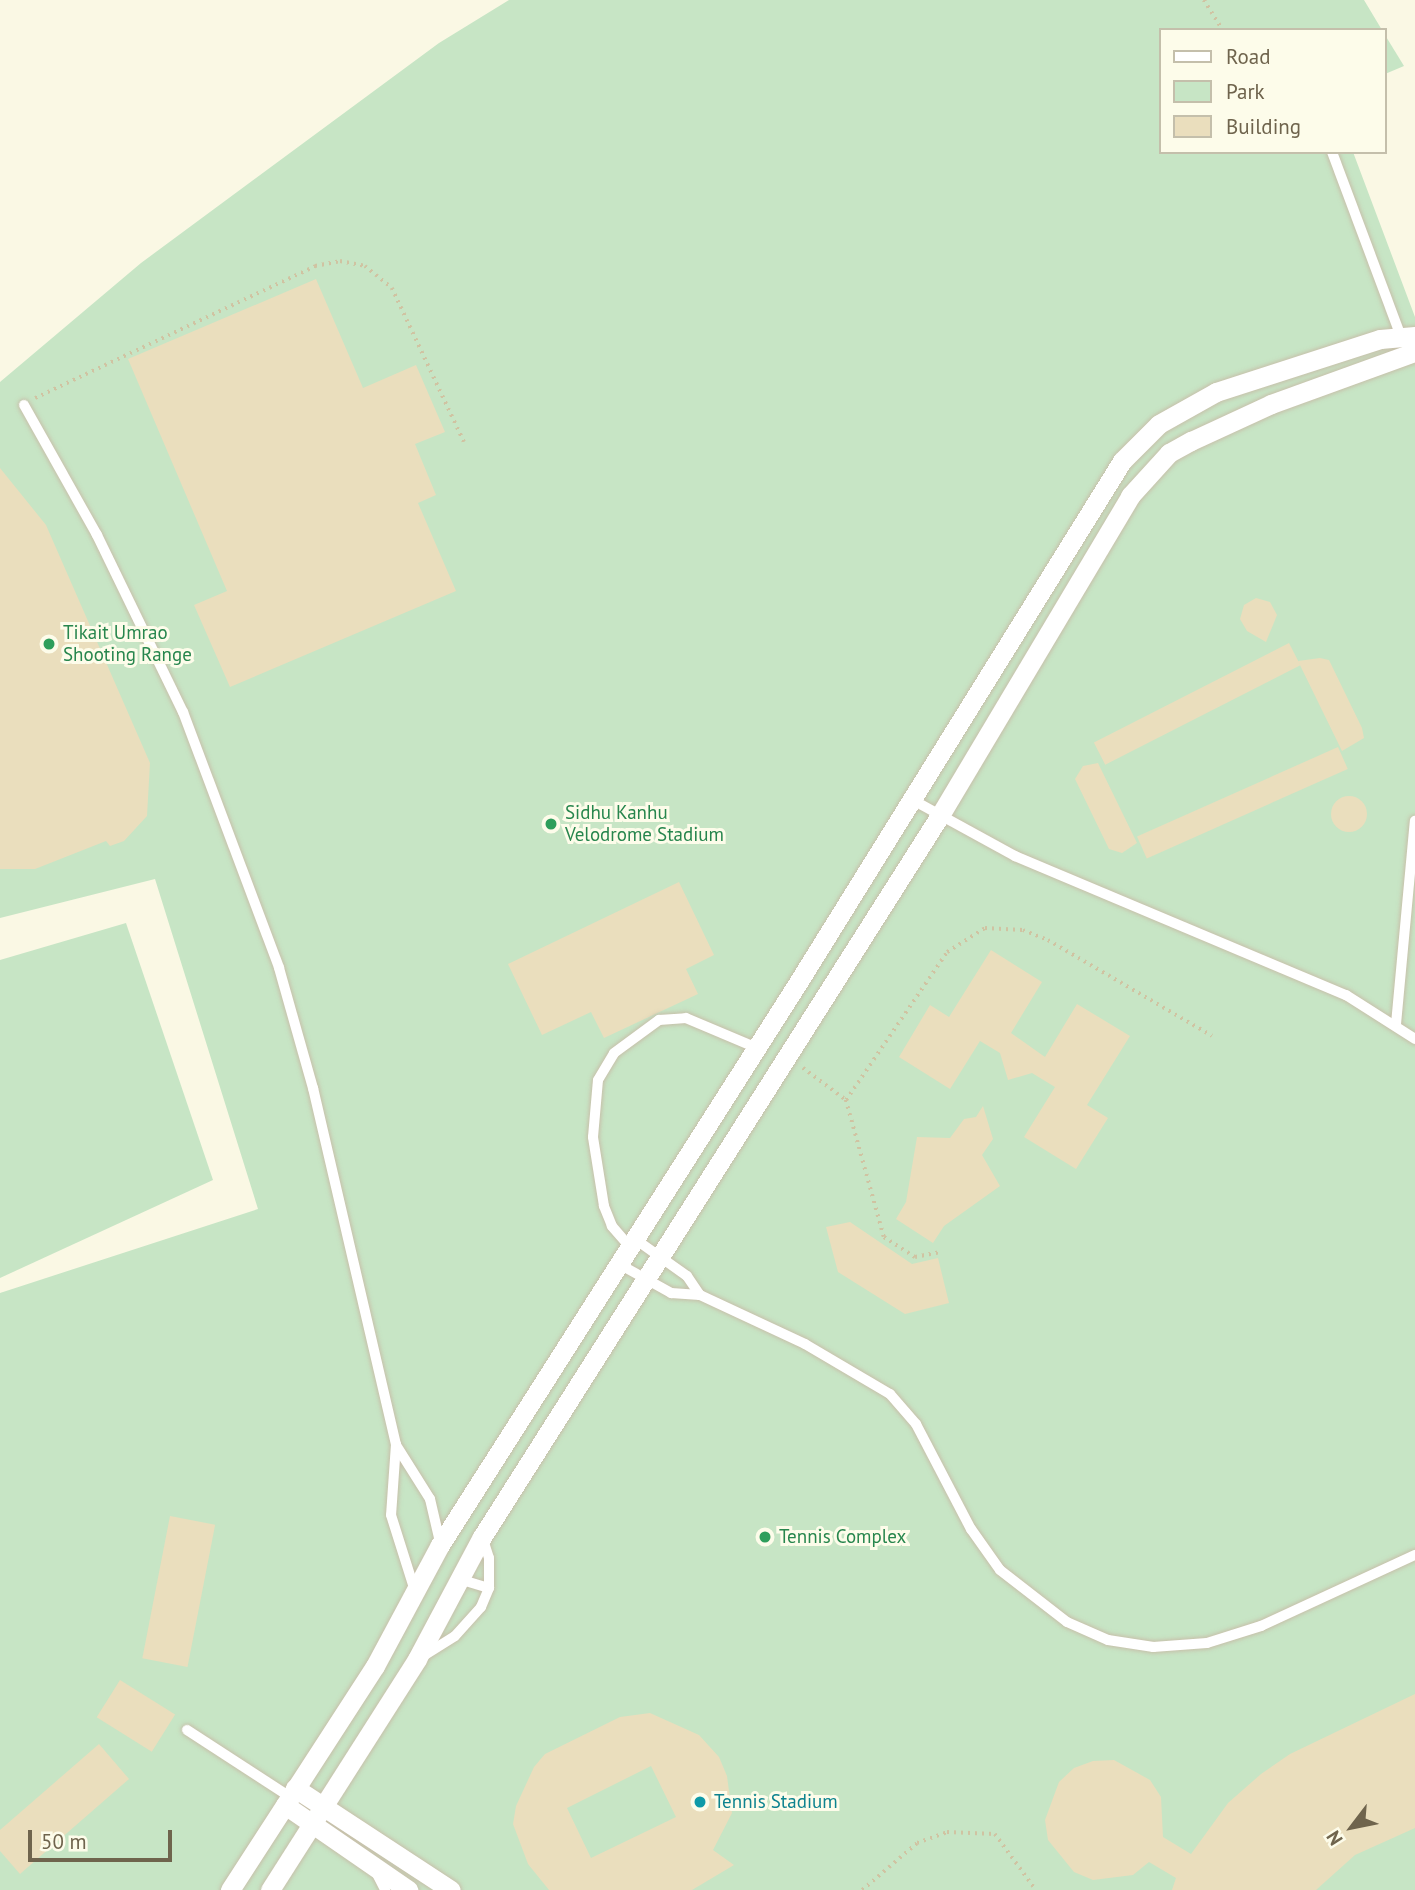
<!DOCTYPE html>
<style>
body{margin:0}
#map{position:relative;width:1415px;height:1890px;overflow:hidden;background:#faf8e4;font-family:"PT Sans",sans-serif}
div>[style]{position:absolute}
.green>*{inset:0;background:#c7e5c5}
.building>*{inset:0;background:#eadebd;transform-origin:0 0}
.round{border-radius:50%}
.path>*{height:3.5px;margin-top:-1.75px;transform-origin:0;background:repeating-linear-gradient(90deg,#d0c3a2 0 2px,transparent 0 7px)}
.roads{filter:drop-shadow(0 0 2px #c7c0aa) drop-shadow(0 0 2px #c7c0aa)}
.lane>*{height:10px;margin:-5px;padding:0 5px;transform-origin:5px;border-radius:5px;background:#fff}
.street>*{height:19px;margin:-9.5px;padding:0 9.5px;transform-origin:9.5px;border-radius:9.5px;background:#fff}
.dots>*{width:19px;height:19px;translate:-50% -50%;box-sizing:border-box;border:4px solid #fdfcea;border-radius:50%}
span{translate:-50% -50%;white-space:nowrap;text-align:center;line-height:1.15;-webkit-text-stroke:6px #fdfcea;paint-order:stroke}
.leisure-label{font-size:19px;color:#27864d}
.left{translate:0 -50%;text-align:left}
.culture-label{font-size:19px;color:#0d838f}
.legend{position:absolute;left:1159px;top:28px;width:228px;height:126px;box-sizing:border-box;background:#fdfcea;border:2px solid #c4bfab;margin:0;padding:9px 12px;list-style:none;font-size:21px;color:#6f644d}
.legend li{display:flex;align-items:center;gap:14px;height:35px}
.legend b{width:35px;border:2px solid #c4bfab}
.north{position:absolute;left:1317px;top:1792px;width:70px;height:70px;-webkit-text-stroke:5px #fdfcea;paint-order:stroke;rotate:238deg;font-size:19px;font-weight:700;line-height:28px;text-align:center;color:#6f644d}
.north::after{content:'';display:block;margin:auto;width:24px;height:32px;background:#6f644d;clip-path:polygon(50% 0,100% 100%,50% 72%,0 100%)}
.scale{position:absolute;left:28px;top:1830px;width:144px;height:32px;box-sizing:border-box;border:4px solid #6f644d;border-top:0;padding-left:9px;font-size:21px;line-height:24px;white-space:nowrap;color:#6f644d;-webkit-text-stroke:5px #fdfcea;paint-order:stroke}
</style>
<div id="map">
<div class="green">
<i style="clip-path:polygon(509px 0,1364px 0,1382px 30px,1161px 30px,1161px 152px,1353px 152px,1415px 317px,1415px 1890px,0 1890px,0 1293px,258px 1209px,155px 879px,0 918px,0 382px,141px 263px,439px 43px)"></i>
<i style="clip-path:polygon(1385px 35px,1404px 66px,1385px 74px)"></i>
<i style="clip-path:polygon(126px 923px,213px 1180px,0 1278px,0 960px)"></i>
</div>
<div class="building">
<i style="clip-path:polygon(316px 279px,363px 388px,416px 365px,445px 432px,415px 444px,436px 495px,418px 503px,456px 591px,230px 687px,194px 605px,227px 591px,128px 359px)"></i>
<i style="clip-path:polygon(0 468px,46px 525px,150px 763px,147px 816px,124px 841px,110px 846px,106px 841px,35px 869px,0 869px)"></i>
<i style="clip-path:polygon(1256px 598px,1270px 602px,1277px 615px,1266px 642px,1247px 631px,1240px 619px,1244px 605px)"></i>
<i style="left:1289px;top:643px;width:25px;height:219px;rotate:63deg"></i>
<i style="clip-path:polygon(1320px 658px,1329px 660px,1362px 728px,1364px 738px,1342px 751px,1298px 661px)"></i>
<i style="left:1338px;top:747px;width:24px;height:220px;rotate:66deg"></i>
<i style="clip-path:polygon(1098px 763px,1137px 843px,1122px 853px,1109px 849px,1075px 779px,1083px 766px)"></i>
<i class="round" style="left:1331px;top:796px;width:36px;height:36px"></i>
<i style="clip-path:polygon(679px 882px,714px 955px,686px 969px,698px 994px,604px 1038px,591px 1012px,542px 1035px,508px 964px)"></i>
<i style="clip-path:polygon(991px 950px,1042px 982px,1011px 1033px,1045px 1057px,1077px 1004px,1130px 1036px,1087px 1105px,1108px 1118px,1076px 1169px,1024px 1137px,1055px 1087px,1032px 1073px,1008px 1080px,1000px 1053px,980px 1041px,950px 1089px,899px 1057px,930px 1005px,949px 1017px)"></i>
<i style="clip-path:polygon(983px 1106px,993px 1139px,982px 1155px,1000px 1186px,944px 1226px,933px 1243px,896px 1219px,906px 1202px,917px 1137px,950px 1138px,964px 1119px,976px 1117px)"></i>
<i style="clip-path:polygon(850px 1222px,912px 1264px,938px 1258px,949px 1303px,905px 1314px,838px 1272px,826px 1227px)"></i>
<i style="left:170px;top:1516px;width:46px;height:145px;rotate:11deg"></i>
<i style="left:120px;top:1680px;width:65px;height:44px;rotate:32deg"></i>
<i style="clip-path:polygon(1415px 1694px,1415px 1828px,1355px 1855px,1316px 1890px,1172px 1890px,1176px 1878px,1149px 1862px,1133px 1875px,1093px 1880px,1074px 1872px,1048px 1840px,1045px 1820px,1059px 1782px,1074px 1768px,1093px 1761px,1114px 1760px,1150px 1780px,1161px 1797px,1163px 1837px,1191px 1854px,1228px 1803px,1261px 1774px,1290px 1754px)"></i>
<i style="clip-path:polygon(evenodd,650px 1713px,699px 1735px,719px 1757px,727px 1776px,732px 1813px,713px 1850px,734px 1865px,692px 1890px,549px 1890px,528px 1864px,513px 1824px,516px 1806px,534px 1767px,545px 1754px,620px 1717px,650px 1713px,651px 1766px,676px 1817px,591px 1858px,567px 1808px,651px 1766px)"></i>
<i style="clip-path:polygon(99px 1744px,129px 1779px,20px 1874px,0 1851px,0 1830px)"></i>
</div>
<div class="path">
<i style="left:1204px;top:0;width:36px;rotate:58deg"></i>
<i style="left:35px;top:398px;width:310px;rotate:-25.2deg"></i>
<i style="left:315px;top:266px;width:25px;rotate:-11deg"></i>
<i style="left:340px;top:261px;width:25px;rotate:11deg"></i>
<i style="left:365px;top:266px;width:35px;rotate:39deg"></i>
<i style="left:392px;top:288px;width:170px;rotate:64.9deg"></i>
<i style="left:803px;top:1068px;width:54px;rotate:36.7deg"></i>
<i style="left:846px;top:1100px;width:142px;rotate:74.5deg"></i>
<i style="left:884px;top:1237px;width:37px;rotate:33deg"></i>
<i style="left:915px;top:1257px;width:26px;rotate:-11deg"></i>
<i style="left:846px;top:1100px;width:179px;rotate:-55.7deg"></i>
<i style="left:947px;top:952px;width:45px;rotate:-32.3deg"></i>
<i style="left:985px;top:928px;width:38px;rotate:3deg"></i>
<i style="left:1023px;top:930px;width:27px;rotate:22deg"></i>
<i style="left:1048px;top:940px;width:190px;rotate:30.3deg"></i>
<i style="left:862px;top:1890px;width:72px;rotate:-40.5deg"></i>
<i style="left:917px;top:1843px;width:32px;rotate:-20deg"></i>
<i style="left:947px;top:1832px;width:48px;rotate:2.4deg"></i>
<i style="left:995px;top:1834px;width:69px;rotate:53.8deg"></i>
</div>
<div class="roads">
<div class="lane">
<i style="left:1332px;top:152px;width:197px;rotate:69.5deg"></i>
<i style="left:24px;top:405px;width:149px;rotate:60.7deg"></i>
<i style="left:97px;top:535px;width:197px;rotate:64.1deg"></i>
<i style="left:183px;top:712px;width:273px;rotate:69.4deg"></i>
<i style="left:279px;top:968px;width:125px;rotate:74.2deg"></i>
<i style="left:313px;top:1088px;width:366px;rotate:76.9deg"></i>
<i style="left:396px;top:1444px;width:71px;rotate:94deg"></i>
<i style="left:391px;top:1515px;width:80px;rotate:72.5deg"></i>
<i style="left:911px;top:799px;width:119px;rotate:28.7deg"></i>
<i style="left:1015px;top:856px;width:359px;rotate:22.8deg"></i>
<i style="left:1346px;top:995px;width:82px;rotate:32.5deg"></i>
<i style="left:1396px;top:1024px;width:204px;rotate:-84.7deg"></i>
<i style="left:635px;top:1239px;width:64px;rotate:35.4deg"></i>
<i style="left:687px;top:1276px;width:23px;rotate:56deg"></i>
<i style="left:630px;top:1247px;width:28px;rotate:-131deg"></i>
<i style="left:612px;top:1226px;width:22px;rotate:-112deg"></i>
<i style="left:604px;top:1206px;width:70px;rotate:-99.1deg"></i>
<i style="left:593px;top:1137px;width:57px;rotate:-85deg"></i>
<i style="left:598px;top:1080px;width:31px;rotate:-59deg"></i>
<i style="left:614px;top:1053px;width:56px;rotate:-36.3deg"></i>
<i style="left:659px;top:1020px;width:27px;rotate:-4deg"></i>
<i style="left:686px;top:1018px;width:77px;rotate:22.9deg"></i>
<i style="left:619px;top:1264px;width:60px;rotate:29.1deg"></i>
<i style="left:671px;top:1293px;width:29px;rotate:4deg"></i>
<i style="left:700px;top:1295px;width:116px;rotate:25deg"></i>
<i style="left:805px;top:1344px;width:99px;rotate:30.5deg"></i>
<i style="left:890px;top:1394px;width:40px;rotate:49deg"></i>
<i style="left:916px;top:1424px;width:119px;rotate:62.4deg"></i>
<i style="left:971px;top:1529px;width:50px;rotate:54.7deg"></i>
<i style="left:1000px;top:1570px;width:85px;rotate:37.8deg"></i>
<i style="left:1067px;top:1622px;width:45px;rotate:23.7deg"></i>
<i style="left:1108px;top:1640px;width:46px;rotate:8.8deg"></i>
<i style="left:1153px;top:1647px;width:54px;rotate:-4.2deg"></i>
<i style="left:1207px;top:1643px;width:57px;rotate:-17.5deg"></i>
<i style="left:1261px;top:1626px;width:170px;rotate:-24.8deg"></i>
<i style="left:396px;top:1445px;width:64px;rotate:57.8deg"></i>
<i style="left:430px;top:1499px;width:44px;rotate:76.9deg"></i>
<i style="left:459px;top:1579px;width:31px;rotate:17deg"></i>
<i style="left:420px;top:1658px;width:41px;rotate:-32.2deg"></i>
<i style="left:455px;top:1636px;width:39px;rotate:-48deg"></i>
<i style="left:481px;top:1607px;width:21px;rotate:-67deg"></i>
<i style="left:489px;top:1588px;width:30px;rotate:-90deg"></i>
<i style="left:489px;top:1558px;width:22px;rotate:-108deg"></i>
<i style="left:187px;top:1730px;width:123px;rotate:33deg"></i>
<i style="left:376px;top:1872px;width:20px;rotate:63deg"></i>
</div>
<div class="street">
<i style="left:295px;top:1788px;width:186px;rotate:33.2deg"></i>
<i style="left:285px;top:1805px;width:150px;rotate:34.6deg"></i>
<i style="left:230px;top:1890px;width:267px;rotate:-57.1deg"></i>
<i style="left:375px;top:1666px;width:137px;rotate:-61.8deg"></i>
<i style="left:440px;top:1545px;width:669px;rotate:-57.52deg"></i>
<i style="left:799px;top:981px;width:612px;rotate:-58.15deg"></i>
<i style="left:1122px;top:461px;width:52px;rotate:-45deg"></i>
<i style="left:1159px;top:424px;width:65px;rotate:-29.3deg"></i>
<i style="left:1216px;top:392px;width:172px;rotate:-17.9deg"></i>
<i style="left:1380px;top:339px;width:35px;rotate:-5deg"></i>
<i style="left:270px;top:1890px;width:274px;rotate:-57.5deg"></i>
<i style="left:417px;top:1659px;width:138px;rotate:-62deg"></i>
<i style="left:482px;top:1537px;width:853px;rotate:-57.6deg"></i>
<i style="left:939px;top:817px;width:374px;rotate:-59.2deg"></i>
<i style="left:1130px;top:496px;width:58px;rotate:-47.8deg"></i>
<i style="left:1169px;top:453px;width:25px;rotate:-29deg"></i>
<i style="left:1191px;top:441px;width:88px;rotate:-24.8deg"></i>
<i style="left:1271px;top:404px;width:153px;rotate:-19.9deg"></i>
</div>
</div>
<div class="dots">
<i style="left:49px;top:644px;background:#2e9e5b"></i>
<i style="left:551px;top:824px;background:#2e9e5b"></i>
<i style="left:765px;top:1537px;background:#2e9e5b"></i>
<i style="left:700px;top:1802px;background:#0f9aa8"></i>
</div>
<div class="leisure-label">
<span class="left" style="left:63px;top:644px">Tikait Umrao<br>Shooting Range</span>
<span class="left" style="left:565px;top:824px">Sidhu Kanhu<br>Velodrome Stadium</span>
<span class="left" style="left:779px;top:1537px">Tennis Complex</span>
</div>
<div class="culture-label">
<span class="left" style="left:714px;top:1802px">Tennis Stadium</span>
</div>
<ul class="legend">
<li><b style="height:9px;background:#fff"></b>Road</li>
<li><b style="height:19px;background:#c7e5c5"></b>Park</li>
<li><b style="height:19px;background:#eadebd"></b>Building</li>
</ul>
<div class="north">N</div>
<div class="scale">50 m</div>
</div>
